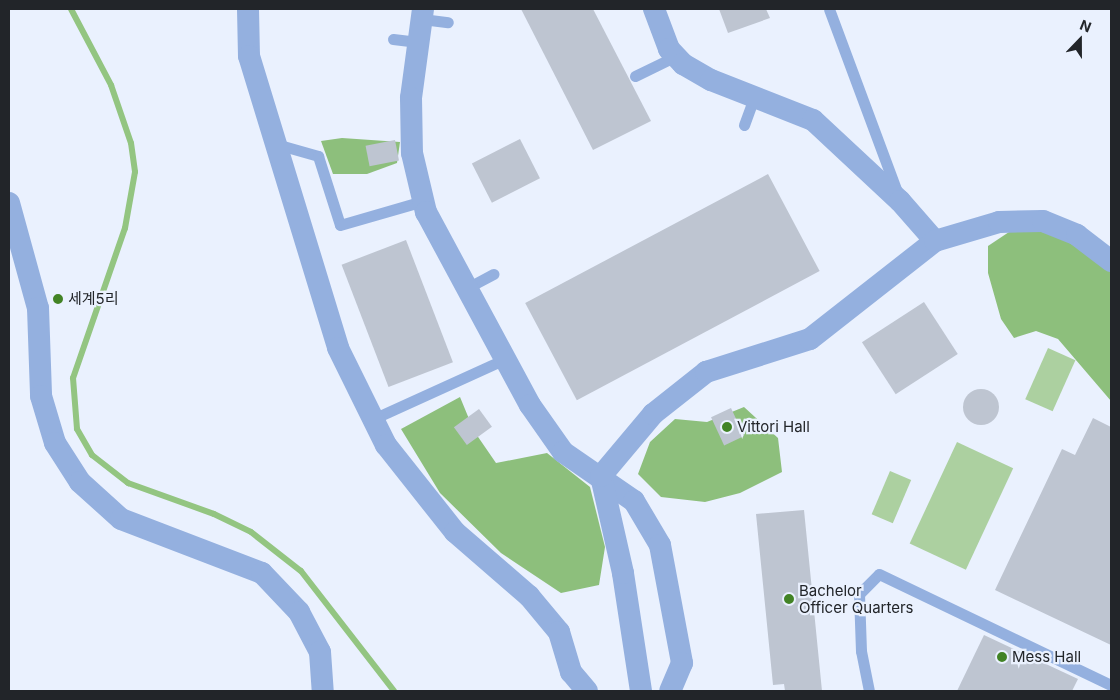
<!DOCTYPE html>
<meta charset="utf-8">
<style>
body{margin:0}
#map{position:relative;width:1120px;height:700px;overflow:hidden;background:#eaf1fe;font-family:Inter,"Noto Sans KR",sans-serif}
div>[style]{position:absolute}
.green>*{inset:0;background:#acd0a0;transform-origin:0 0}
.forest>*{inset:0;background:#8dbf7c}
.stream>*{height:6px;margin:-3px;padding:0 3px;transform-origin:3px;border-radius:3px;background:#93c581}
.building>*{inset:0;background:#bec5d1;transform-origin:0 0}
.round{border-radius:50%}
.lane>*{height:11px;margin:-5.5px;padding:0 5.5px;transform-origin:5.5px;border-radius:5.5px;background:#94b0df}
.street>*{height:22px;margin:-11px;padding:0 11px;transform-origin:11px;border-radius:11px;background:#94b0df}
.dots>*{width:14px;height:14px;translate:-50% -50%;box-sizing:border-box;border:2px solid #eaf1fe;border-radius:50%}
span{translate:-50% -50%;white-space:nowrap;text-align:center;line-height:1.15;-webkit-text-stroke:4.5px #eaf1fe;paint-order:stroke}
.poi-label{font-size:15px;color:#222529}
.left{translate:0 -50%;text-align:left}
.frame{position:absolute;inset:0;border:10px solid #222529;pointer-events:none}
.north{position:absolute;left:1055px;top:15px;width:50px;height:50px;-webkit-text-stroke:4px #eaf1fe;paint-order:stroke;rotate:22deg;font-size:14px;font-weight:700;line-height:20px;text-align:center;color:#222529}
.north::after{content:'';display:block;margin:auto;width:18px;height:22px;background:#222529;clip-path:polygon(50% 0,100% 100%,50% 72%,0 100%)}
</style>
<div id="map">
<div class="green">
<i style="left:1048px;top:348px;width:30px;height:56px;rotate:24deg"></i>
<i style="left:957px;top:442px;width:62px;height:112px;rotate:25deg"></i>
<i style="left:890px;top:471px;width:23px;height:47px;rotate:23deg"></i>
</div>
<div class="forest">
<i style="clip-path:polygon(342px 138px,400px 142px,397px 163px,367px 174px,333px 174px,321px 141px)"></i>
<i style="clip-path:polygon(1012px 230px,1056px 233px,1111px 268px,1111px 401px,1058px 339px,1036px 331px,1014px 338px,1001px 319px,988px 273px,988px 246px)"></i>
<i style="clip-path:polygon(460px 397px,474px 431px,496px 463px,547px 453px,590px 487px,605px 547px,599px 585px,561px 593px,501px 553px,440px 493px,401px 429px)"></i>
<i style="clip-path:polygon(744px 407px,778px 438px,782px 472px,740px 493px,705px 502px,661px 497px,638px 474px,650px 442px,675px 419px,707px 422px)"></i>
</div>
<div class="stream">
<i style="left:71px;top:9px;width:86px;rotate:62.2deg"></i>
<i style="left:111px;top:85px;width:61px;rotate:71deg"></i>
<i style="left:131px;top:143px;width:29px;rotate:82deg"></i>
<i style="left:135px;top:172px;width:57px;rotate:100.1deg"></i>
<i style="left:125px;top:228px;width:159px;rotate:109.1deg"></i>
<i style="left:73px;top:378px;width:51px;rotate:85.5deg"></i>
<i style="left:77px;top:429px;width:30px;rotate:60deg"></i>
<i style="left:92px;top:455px;width:46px;rotate:37.9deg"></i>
<i style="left:128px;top:483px;width:91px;rotate:19.8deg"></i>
<i style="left:214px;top:514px;width:41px;rotate:25.9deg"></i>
<i style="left:251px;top:532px;width:63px;rotate:38deg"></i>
<i style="left:301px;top:571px;width:152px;rotate:52.2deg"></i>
</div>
<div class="building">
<i style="clip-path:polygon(521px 9px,593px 9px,651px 121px,593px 150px)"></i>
<i style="clip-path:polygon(719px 9px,766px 9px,770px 18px,728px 33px)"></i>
<i style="left:520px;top:139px;width:44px;height:54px;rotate:63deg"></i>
<i style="left:395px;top:140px;width:21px;height:30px;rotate:79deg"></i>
<i style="left:768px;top:174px;width:110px;height:275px;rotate:62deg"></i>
<i style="left:406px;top:240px;width:131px;height:69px;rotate:69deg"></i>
<i style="left:924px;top:302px;width:62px;height:74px;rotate:57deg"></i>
<i class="round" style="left:963px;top:389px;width:36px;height:36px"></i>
<i style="left:731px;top:408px;width:31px;height:22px;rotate:65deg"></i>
<i style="left:479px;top:409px;width:22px;height:31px;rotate:54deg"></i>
<i style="clip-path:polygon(1093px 418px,1111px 427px,1111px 645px,995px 590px,1062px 449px,1075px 455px)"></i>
<i style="clip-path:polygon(804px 510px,822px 691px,785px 691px,784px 684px,773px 685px,756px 514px)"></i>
<i style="clip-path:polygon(984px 635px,1078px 679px,1072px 691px,957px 691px)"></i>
</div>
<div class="lane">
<i style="left:829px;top:9px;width:195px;rotate:69.6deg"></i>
<i style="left:422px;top:19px;width:26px;rotate:7deg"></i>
<i style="left:393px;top:39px;width:25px;rotate:7deg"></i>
<i style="left:635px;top:76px;width:46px;rotate:-26deg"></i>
<i style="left:744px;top:125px;width:30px;rotate:-70deg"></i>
<i style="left:276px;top:144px;width:44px;rotate:15.9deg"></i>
<i style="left:318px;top:156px;width:72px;rotate:72.3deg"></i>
<i style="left:340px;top:225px;width:86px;rotate:-16.1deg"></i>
<i style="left:467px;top:288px;width:30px;rotate:-28deg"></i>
<i style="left:373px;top:419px;width:145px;rotate:-24.4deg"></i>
<i style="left:869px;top:691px;width:41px;rotate:-101.3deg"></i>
<i style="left:861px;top:651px;width:57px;rotate:-92deg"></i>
<i style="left:859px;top:594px;width:28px;rotate:-45deg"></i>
<i style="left:879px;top:574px;width:257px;rotate:25.6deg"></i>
</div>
<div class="street">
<i style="left:248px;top:9px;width:47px;rotate:88.8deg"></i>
<i style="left:249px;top:56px;width:305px;rotate:73deg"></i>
<i style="left:338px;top:348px;width:108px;rotate:63.7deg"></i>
<i style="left:386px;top:445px;width:111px;rotate:51.6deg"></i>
<i style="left:455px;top:532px;width:98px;rotate:40.9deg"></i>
<i style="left:529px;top:596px;width:47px;rotate:50.2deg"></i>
<i style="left:559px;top:632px;width:42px;rotate:73.3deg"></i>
<i style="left:571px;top:672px;width:25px;rotate:50deg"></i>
<i style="left:423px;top:9px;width:90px;rotate:97.7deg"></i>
<i style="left:411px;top:98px;width:55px;rotate:89deg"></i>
<i style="left:412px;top:153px;width:61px;rotate:76.7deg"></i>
<i style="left:426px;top:212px;width:219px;rotate:61.7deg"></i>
<i style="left:530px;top:405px;width:57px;rotate:54.9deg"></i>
<i style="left:563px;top:452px;width:86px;rotate:34.6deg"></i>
<i style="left:634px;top:501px;width:51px;rotate:59.4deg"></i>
<i style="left:660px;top:545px;width:120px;rotate:79.4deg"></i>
<i style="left:682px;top:663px;width:30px;rotate:113deg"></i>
<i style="left:654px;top:9px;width:43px;rotate:69.4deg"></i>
<i style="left:669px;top:49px;width:21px;rotate:47deg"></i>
<i style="left:683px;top:64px;width:32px;rotate:30deg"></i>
<i style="left:711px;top:80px;width:110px;rotate:21.4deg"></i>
<i style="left:813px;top:120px;width:119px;rotate:43deg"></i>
<i style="left:900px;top:201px;width:53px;rotate:48.8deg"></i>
<i style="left:9px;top:203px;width:109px;rotate:74.6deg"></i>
<i style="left:38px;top:308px;width:88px;rotate:88deg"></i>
<i style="left:41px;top:396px;width:49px;rotate:73.4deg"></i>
<i style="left:55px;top:443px;width:46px;rotate:57.3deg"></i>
<i style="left:80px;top:482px;width:55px;rotate:42.1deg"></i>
<i style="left:121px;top:519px;width:151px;rotate:21deg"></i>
<i style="left:262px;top:573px;width:54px;rotate:46.5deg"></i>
<i style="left:299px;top:612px;width:45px;rotate:62.3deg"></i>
<i style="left:320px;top:652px;width:39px;rotate:86deg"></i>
<i style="left:641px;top:691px;width:119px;rotate:-98.7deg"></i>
<i style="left:623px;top:573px;width:99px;rotate:-102.8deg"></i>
<i style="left:601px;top:476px;width:81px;rotate:-50deg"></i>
<i style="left:653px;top:414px;width:68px;rotate:-38.4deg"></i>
<i style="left:706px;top:372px;width:109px;rotate:-17.6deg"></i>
<i style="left:810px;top:339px;width:159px;rotate:-38.1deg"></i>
<i style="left:935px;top:241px;width:67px;rotate:-16.5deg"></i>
<i style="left:999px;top:222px;width:44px;rotate:-1.3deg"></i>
<i style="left:1043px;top:221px;width:37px;rotate:22deg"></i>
<i style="left:1077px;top:235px;width:43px;rotate:37.4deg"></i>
</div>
<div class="dots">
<i style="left:58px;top:299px;background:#428325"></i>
<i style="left:727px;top:427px;background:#428325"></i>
<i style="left:789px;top:599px;background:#428325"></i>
<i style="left:1002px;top:657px;background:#428325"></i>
</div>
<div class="poi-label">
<span class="left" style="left:68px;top:299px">세계5리</span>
<span class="left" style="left:737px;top:427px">Vittori Hall</span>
<span class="left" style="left:799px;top:599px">Bachelor<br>Officer Quarters</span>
<span class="left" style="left:1012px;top:657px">Mess Hall</span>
</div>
<div class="frame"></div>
<div class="north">N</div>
</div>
